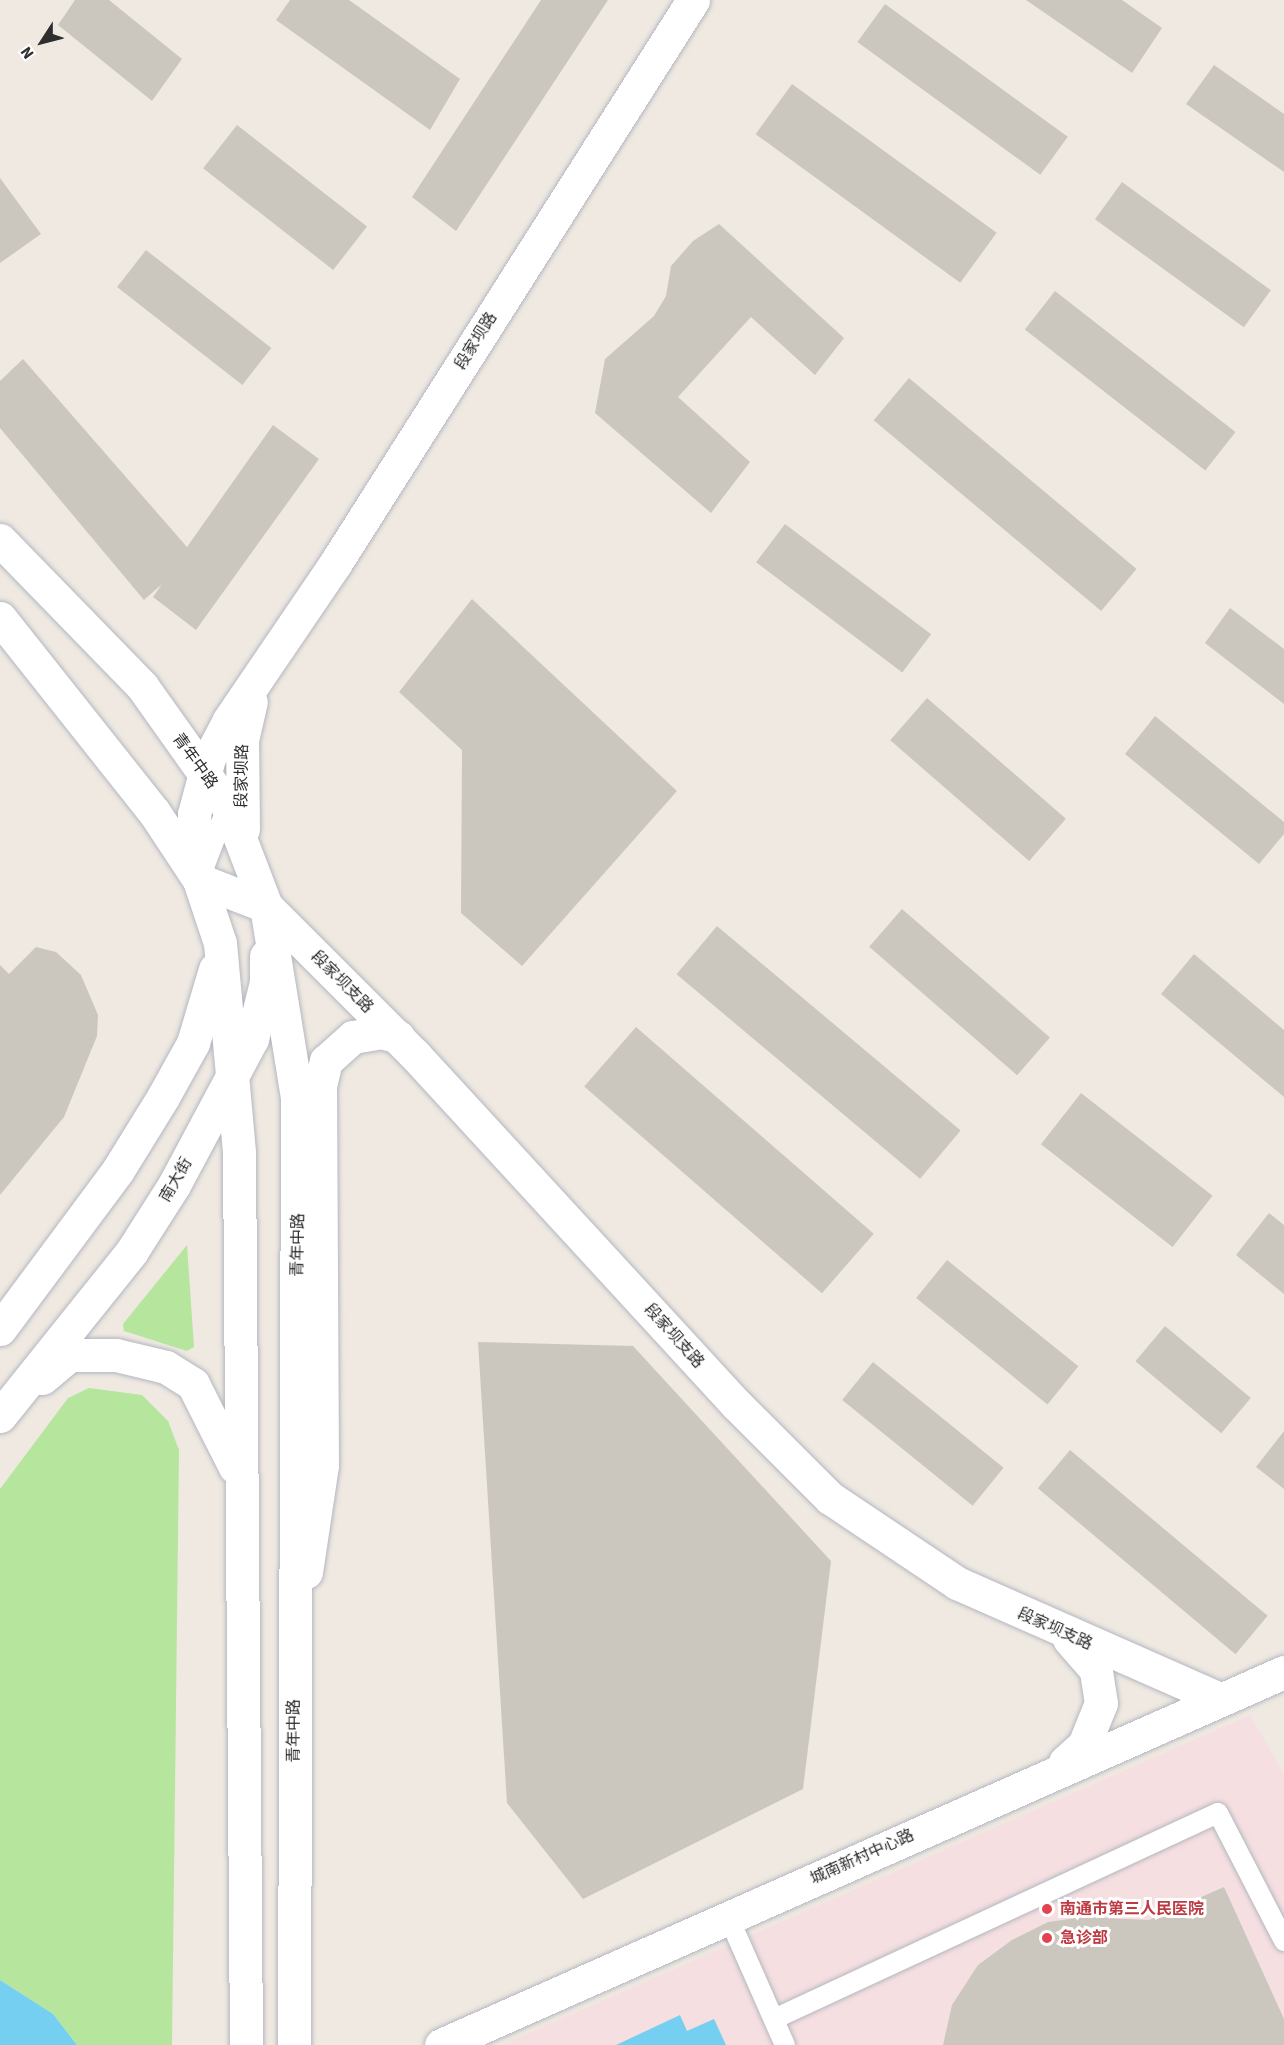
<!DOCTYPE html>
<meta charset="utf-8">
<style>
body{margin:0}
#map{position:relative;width:1284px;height:2045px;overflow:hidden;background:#efe9e1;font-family:"Source Sans 3","Noto Sans SC",sans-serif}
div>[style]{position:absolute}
.medical>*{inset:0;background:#f5dfe0}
.green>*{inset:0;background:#b6e59e}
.water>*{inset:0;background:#75cff0}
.building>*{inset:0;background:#cbc7bf;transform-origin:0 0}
.roads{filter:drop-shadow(0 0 2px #b4b7c1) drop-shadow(0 0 2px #b4b7c1)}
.lane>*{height:20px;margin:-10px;padding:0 10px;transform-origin:10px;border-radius:10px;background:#fff}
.street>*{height:33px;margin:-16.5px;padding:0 16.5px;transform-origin:16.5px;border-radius:16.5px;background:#fff}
.secondary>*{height:33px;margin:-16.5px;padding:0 16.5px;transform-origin:16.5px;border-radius:16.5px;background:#fff}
.dots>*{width:16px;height:16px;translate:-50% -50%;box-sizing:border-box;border:3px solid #fff;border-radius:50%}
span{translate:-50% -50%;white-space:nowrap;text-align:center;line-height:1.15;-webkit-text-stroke:6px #fff;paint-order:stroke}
.street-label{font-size:16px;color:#2e2e2e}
.health-label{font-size:16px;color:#be3a42;font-weight:700}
.left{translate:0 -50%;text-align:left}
.north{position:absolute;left:12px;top:12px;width:60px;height:60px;-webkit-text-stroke:4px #fff;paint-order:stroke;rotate:234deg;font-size:16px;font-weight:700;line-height:24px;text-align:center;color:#2e2e2e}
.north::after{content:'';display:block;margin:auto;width:21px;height:27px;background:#2e2e2e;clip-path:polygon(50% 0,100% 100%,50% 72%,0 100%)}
</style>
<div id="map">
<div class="medical">
<i style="clip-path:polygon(1250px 1715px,1284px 1774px,1284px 2045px,502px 2045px)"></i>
</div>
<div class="green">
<i style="clip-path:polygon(187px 1245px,194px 1347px,187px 1351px,124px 1331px,123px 1324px)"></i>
<i style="clip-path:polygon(89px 1388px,142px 1395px,168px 1421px,179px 1450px,172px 2045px,77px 2045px,53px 2014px,0 1980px,0 1489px,68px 1398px)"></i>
</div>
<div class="water">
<i style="clip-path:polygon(0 1980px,53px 2014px,77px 2045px,0 2045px)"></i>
<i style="clip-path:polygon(680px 2015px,687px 2031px,714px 2019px,726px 2045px,616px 2045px)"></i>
</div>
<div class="building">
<i style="clip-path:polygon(75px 0,109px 0,182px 59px,152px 101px,58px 25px)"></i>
<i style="clip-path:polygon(290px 0,349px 0,460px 79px,430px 130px,276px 20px)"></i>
<i style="clip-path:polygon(541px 0,608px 0,456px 231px,412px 197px)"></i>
<i style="clip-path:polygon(1026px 0,1122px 0,1162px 28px,1132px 73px)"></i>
<i style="left:885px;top:4px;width:226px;height:47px;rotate:36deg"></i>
<i style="clip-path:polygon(1214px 65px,1284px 114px,1284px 172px,1186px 104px)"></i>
<i style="left:792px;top:84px;width:253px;height:62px;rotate:36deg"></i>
<i style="left:237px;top:125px;width:165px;height:55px;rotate:38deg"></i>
<i style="clip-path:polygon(0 178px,41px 234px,0 263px)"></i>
<i style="left:1122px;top:182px;width:184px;height:46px;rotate:36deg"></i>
<i style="clip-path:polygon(719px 224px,844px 338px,815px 375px,751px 317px,678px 397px,750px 462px,711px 513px,595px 413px,605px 359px,654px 316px,666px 296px,671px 266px,693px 241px)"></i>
<i style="left:146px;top:250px;width:159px;height:47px;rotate:38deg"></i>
<i style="left:1055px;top:291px;width:229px;height:49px;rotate:38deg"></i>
<i style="clip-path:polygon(23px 359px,187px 547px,273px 425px,319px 459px,196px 630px,153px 597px,162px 584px,144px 600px,0 428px,0 381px)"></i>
<i style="left:909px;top:378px;width:297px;height:55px;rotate:40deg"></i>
<i style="left:785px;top:524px;width:183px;height:48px;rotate:37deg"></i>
<i style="clip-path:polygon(472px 599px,677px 791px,522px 966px,461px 913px,462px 750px,399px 692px)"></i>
<i style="clip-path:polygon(1230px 608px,1284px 649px,1284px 704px,1205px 643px)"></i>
<i style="left:927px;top:698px;width:184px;height:56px;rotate:41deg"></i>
<i style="clip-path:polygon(1155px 716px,1284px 822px,1284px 834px,1259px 864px,1125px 754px)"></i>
<i style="left:902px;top:909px;width:196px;height:50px;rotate:41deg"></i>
<i style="left:717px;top:926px;width:318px;height:63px;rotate:40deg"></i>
<i style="clip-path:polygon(36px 947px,56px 952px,81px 975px,98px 1015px,97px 1036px,64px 1117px,0 1195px,0 965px,9px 974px)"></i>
<i style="clip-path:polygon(1194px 954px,1284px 1030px,1284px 1097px,1161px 994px)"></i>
<i style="left:636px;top:1027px;width:315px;height:79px;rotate:41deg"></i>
<i style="left:1081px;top:1093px;width:167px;height:65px;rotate:38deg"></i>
<i style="clip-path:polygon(1269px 1213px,1284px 1225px,1284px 1294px,1236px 1255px)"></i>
<i style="left:947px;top:1260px;width:169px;height:49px;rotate:39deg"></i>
<i style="left:1165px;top:1326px;width:112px;height:46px;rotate:40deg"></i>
<i style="clip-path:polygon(478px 1342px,633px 1346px,831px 1561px,803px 1789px,583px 1899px,507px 1803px)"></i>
<i style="left:873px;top:1362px;width:168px;height:49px;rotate:39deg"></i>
<i style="clip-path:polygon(1284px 1431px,1284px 1489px,1256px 1467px)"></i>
<i style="left:1070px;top:1450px;width:258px;height:50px;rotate:40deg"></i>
<i style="clip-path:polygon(1224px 1887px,1284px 2019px,1284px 2045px,943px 2045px,952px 2005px,978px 1965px,1012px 1940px,1048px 1922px,1084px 1917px,1149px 1920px)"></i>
</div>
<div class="roads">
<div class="lane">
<i style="left:203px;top:870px;width:70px;rotate:-69deg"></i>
<i style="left:728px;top:1916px;width:141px;rotate:66.2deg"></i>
<i style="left:774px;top:2019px;width:489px;rotate:-24.9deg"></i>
<i style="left:1218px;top:1813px;width:144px;rotate:62.7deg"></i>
</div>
<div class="street">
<i style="left:199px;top:880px;width:72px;rotate:21.2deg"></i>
<i style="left:266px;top:906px;width:211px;rotate:45deg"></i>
<i style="left:415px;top:1055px;width:474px;rotate:47.4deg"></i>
<i style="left:736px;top:1404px;width:133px;rotate:45deg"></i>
<i style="left:830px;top:1498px;width:153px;rotate:33.8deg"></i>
<i style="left:957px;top:1583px;width:287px;rotate:23.8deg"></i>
<i style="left:306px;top:1572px;width:108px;rotate:-81.5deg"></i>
<i style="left:322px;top:1465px;width:379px;rotate:-90.3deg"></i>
<i style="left:320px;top:1086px;width:26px;rotate:-77deg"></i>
<i style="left:326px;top:1061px;width:36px;rotate:-42deg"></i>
<i style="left:353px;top:1037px;width:28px;rotate:-10deg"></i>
<i style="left:381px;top:1032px;width:18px;rotate:16deg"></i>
<i style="left:1065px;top:1762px;width:25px;rotate:-42deg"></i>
<i style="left:1084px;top:1745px;width:45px;rotate:-68deg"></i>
<i style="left:1101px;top:1703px;width:33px;rotate:-99deg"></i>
<i style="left:1096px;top:1670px;width:41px;rotate:-131.1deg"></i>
<i style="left:441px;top:2045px;width:922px;rotate:-23.87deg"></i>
</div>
<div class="secondary">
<i style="left:0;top:540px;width:204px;rotate:45.8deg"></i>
<i style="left:142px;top:686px;width:148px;rotate:54.6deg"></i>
<i style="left:228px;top:807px;width:106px;rotate:69deg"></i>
<i style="left:266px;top:906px;width:193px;rotate:80.8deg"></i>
<i style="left:297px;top:1097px;width:948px;rotate:90.18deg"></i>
<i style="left:0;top:618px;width:248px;rotate:51.6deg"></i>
<i style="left:154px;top:812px;width:82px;rotate:56.5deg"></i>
<i style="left:199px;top:880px;width:66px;rotate:71.6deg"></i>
<i style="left:220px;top:943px;width:211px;rotate:84.8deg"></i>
<i style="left:239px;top:1153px;width:892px;rotate:89.55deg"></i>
<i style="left:243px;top:829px;width:89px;rotate:-90.6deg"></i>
<i style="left:242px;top:740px;width:39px;rotate:-77deg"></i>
<i style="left:198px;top:874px;width:60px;rotate:-93.8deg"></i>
<i style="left:194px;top:814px;width:58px;rotate:-75deg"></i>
<i style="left:209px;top:758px;width:43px;rotate:-62.2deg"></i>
<i style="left:229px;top:720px;width:189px;rotate:-55.8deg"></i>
<i style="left:335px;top:564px;width:668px;rotate:-57.59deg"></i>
<i style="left:0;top:1329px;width:198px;rotate:-53.4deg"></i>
<i style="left:118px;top:1170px;width:86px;rotate:-58.3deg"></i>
<i style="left:163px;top:1097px;width:62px;rotate:-60.9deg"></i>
<i style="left:193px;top:1043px;width:77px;rotate:-73.4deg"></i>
<i style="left:42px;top:1378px;width:35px;rotate:-40deg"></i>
<i style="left:69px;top:1355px;width:47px"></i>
<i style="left:116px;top:1355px;width:51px;rotate:13.5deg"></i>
<i style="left:166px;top:1367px;width:32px;rotate:32deg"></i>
<i style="left:193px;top:1384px;width:93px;rotate:63.2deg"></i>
<i style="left:0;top:1416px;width:211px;rotate:-51.3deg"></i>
<i style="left:132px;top:1251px;width:78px;rotate:-57.5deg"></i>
<i style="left:174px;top:1185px;width:166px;rotate:-61.9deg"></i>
<i style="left:252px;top:1039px;width:59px;rotate:-76.2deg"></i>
<i style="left:266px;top:982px;width:26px;rotate:-90deg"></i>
</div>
</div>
<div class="dots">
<i style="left:1047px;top:1909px;background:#e0444e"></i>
<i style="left:1047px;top:1938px;background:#e0444e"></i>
</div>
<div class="street-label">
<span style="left:476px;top:341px;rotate:-58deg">段家坝路</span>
<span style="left:195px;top:761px;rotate:54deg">青年中路</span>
<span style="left:242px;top:776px;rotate:-89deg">段家坝路</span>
<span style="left:342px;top:982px;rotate:45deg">段家坝支路</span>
<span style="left:176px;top:1180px;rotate:-60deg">南大街</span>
<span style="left:298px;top:1245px;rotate:-89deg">青年中路</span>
<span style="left:674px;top:1336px;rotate:48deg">段家坝支路</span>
<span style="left:1055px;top:1629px;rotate:24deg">段家坝支路</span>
<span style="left:294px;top:1731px;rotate:-90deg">青年中路</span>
<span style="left:862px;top:1857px;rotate:-24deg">城南新村中心路</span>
</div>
<div class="health-label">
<span class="left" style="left:1060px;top:1909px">南通市第三人民医院</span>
<span class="left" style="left:1060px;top:1938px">急诊部</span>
</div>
<div class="north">N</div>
</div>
